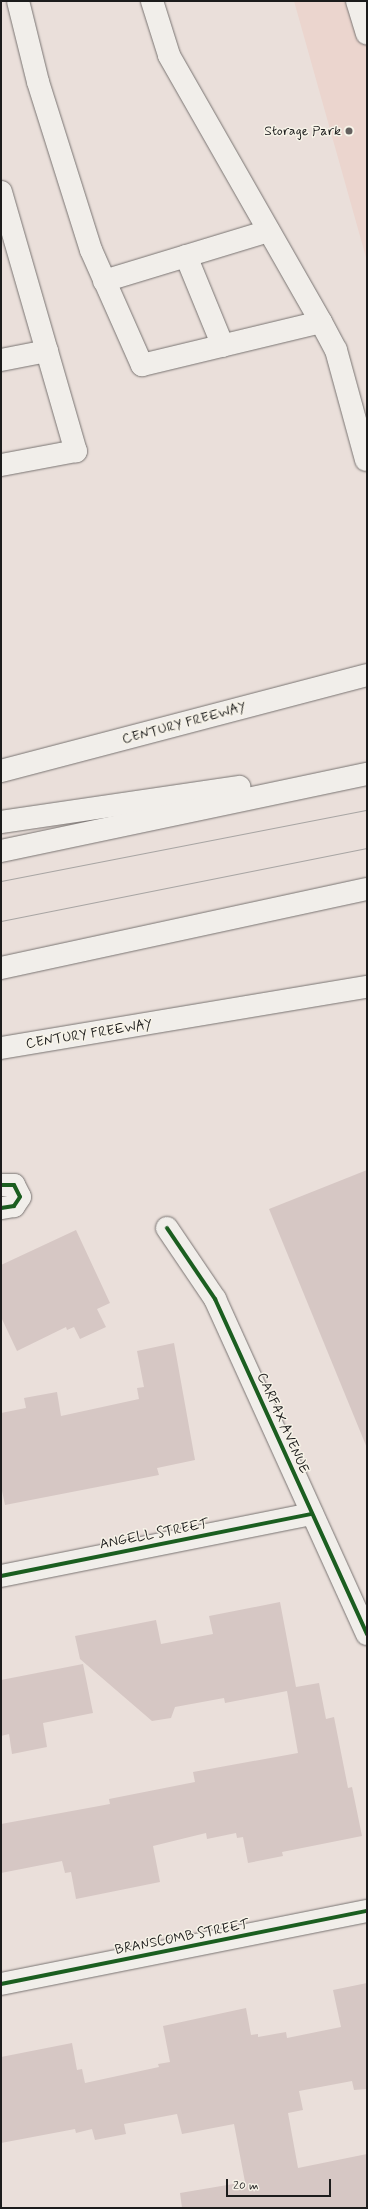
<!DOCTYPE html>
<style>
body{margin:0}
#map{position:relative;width:368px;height:2209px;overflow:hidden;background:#eadfda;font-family:Mynerve,sans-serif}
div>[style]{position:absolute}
.built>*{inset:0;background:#ebd5ce}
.building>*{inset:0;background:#d6c7c4}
.roads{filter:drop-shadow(0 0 1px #797472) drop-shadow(0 0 1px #797472)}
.minor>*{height:22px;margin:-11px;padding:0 11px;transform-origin:11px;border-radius:11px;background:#f1eeea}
.highway>*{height:22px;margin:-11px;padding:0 11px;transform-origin:11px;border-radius:11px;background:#f1eeea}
.tram>*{height:1px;margin:-0.5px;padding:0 0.5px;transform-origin:0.5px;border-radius:0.5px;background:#a8a5a3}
.cycleway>*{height:4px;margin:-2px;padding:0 2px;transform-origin:2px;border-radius:2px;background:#1b5e20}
.dots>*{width:11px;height:11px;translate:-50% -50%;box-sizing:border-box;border:2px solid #f7f3e8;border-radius:50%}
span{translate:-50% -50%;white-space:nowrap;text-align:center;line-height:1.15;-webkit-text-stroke:3px #f7f3e8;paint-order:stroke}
.poi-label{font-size:14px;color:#1c1c1c}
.right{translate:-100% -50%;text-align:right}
.street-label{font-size:14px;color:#1c1c1c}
.frame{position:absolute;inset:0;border:2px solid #1c1c1c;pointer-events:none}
.scale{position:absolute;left:226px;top:2179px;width:105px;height:18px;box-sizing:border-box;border:2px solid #1c1c1c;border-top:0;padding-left:5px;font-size:12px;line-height:14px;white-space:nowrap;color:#1c1c1c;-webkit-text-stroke:3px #f7f3e8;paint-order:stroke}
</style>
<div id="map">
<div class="built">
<i style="clip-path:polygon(294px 1px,367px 1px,367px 261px)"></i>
</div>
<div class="building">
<i style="clip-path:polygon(367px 1170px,367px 1448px,269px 1209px)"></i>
<i style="clip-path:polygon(76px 1230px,110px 1303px,97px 1309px,106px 1327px,80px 1339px,74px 1327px,67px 1330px,66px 1327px,17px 1351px,1px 1317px,1px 1265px)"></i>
<i style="clip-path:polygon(174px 1343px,195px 1460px,157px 1468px,159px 1475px,5px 1505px,1px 1486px,1px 1413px,26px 1408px,24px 1398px,57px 1392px,61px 1416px,139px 1399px,137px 1388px,144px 1387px,137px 1351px)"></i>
<i style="clip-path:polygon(280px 1602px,296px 1687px,319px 1683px,326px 1719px,334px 1717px,348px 1788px,352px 1787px,362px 1836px,282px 1852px,283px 1856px,248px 1863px,243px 1837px,237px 1838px,236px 1833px,207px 1839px,206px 1833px,153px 1846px,160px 1882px,76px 1899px,71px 1872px,65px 1873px,62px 1861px,1px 1873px,1px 1824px,110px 1804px,109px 1799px,195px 1782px,193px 1772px,298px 1753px,287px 1691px,225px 1703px,224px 1698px,175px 1707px,171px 1718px,152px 1721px,80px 1659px,75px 1636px,156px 1620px,161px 1644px,213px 1634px,209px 1616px)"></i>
<i style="clip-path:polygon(83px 1664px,93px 1713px,43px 1723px,47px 1747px,12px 1754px,9px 1734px,1px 1736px,1px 1680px)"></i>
<i style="clip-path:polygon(367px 1983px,367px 2089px,354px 2090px,352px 2081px,299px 2091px,303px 2110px,288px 2113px,298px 2168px,367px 2154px,367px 2208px,182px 2208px,180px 2193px,245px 2182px,234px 2124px,182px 2134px,177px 2114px,124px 2124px,126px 2134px,95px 2140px,92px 2129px,76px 2133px,75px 2129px,1px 2143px,1px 2057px,72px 2043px,77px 2070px,82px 2069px,85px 2083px,159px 2067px,158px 2064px,170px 2062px,163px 2026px,246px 2008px,251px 2035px,258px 2034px,258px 2037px,286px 2032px,287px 2038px,341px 2027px,333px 1990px)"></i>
</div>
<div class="roads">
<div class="minor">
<i style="left:18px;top:1px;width:83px;rotate:76.1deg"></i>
<i style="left:38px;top:82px;width:176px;rotate:72.5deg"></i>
<i style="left:91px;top:250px;width:126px;rotate:66.1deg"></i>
<i style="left:142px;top:365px;width:184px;rotate:-13.5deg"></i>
<i style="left:321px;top:322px;width:307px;rotate:-119.7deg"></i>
<i style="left:169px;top:55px;width:57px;rotate:-107.5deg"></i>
<i style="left:357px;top:1px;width:34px;rotate:73deg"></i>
<i style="left:1px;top:192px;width:270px;rotate:73.9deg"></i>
<i style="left:76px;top:451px;width:76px;rotate:169.4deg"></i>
<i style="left:186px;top:256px;width:97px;rotate:67.7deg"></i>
<i style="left:104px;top:281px;width:172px;rotate:-16.9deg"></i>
<i style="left:321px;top:322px;width:32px;rotate:62deg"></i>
<i style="left:336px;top:350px;width:114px;rotate:74.7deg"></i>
<i style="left:1px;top:360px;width:47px;rotate:-11.1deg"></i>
<i style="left:1px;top:1185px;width:13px"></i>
<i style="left:14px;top:1185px;width:13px;rotate:63deg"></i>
<i style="left:20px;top:1197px;width:11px;rotate:124deg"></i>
<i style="left:14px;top:1206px;width:13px;rotate:171deg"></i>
<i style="left:167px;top:1228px;width:86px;rotate:55.9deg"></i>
<i style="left:215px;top:1299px;width:368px;rotate:65.6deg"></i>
<i style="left:1px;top:1576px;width:317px;rotate:-11.3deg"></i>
<i style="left:1px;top:1984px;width:373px;rotate:-11.3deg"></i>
</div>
<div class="highway">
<i style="left:1px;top:771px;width:378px;rotate:-14.7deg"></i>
<i style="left:1px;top:822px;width:241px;rotate:-8.4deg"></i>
<i style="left:1px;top:851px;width:374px;rotate:-11.9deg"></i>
<i style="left:1px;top:968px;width:374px;rotate:-12.2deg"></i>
<i style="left:1px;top:1048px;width:371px;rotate:-9.5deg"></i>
</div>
</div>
<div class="tram">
<i style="left:1px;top:881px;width:373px;rotate:-11deg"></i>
<i style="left:1px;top:921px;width:373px;rotate:-11.3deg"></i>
</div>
<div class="cycleway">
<i style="left:1px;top:1185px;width:13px"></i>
<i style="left:14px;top:1185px;width:13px;rotate:63deg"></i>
<i style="left:20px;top:1197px;width:11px;rotate:124deg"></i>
<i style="left:14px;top:1206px;width:13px;rotate:171deg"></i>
<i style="left:167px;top:1228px;width:86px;rotate:55.9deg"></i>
<i style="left:215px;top:1299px;width:368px;rotate:65.6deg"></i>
<i style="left:1px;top:1576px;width:317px;rotate:-11.3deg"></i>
<i style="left:1px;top:1984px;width:373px;rotate:-11.3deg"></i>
</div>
<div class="dots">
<i style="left:349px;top:131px;background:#64605e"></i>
</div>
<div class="poi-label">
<span class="right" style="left:341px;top:131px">Storage Park</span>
</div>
<div class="street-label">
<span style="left:184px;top:723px;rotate:-15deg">CENTURY FREEWAY</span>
<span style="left:89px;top:1034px;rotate:-9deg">CENTURY FREEWAY</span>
<span style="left:283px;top:1423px;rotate:66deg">CARFAX AVENUE</span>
<span style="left:154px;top:1534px;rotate:-11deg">ANGELL STREET</span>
<span style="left:182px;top:1937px;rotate:-11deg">BRANSCOMB STREET</span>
</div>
<div class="frame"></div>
<div class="scale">20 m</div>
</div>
